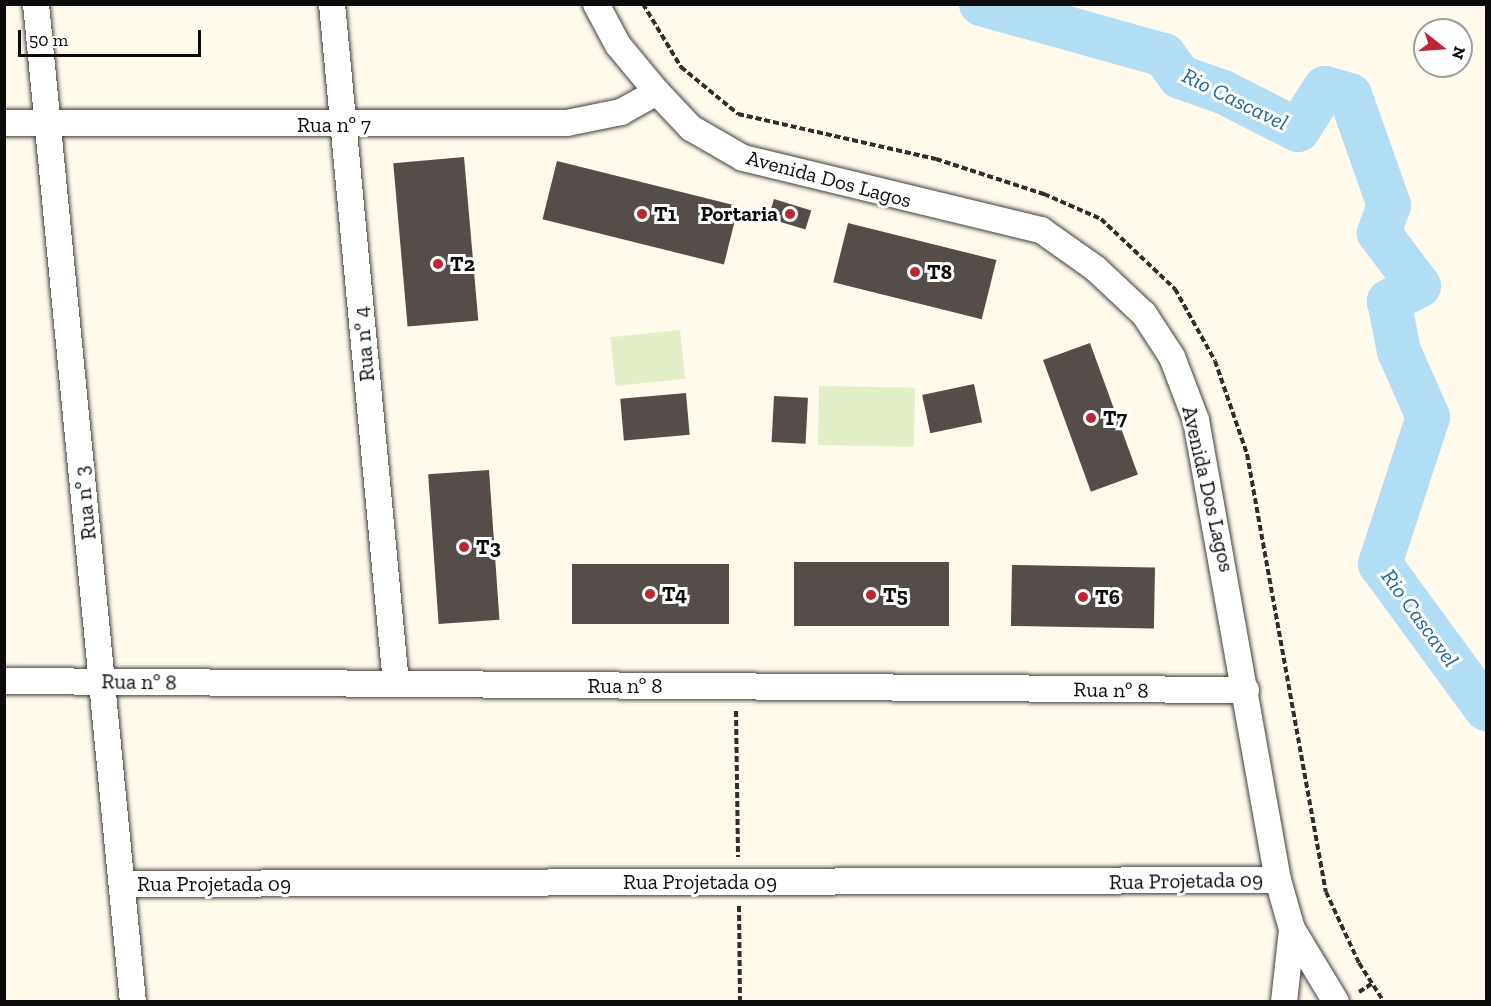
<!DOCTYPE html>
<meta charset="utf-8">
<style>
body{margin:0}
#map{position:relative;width:1491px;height:1006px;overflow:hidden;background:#fffaec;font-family:"Zilla Slab",serif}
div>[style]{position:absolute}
.pitch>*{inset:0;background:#e3efc8;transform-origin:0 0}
.river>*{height:44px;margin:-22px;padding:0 22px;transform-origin:22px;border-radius:22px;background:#b1ddf5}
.building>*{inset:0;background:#554d49;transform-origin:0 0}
.path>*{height:4px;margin-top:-2px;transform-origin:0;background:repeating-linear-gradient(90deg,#2e2e2e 0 6px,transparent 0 9px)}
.roads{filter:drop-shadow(0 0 2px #3f3f3f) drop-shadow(0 0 2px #3f3f3f)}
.minor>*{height:26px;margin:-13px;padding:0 13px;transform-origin:13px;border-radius:13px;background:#fff}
.dots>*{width:16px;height:16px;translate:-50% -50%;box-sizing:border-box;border:3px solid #fff;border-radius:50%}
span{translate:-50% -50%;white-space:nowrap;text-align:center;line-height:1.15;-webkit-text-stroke:6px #fff;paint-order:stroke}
.street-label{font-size:21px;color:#0c0c0c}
.poi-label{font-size:21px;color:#0c0c0c;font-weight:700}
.left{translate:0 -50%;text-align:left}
.right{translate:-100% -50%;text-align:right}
.water-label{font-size:22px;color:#18659b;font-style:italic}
.frame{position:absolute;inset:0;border:6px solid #0c0c0c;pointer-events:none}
.north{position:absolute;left:1413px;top:18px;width:60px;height:60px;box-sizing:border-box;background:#fff;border:2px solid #9e9e9e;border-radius:50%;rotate:107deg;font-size:16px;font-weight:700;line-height:24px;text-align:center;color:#0c0c0c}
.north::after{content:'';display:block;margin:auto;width:21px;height:27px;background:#ba2731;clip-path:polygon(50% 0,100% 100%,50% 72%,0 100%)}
.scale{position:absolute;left:18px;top:30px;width:183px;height:27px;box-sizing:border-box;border:3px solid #0c0c0c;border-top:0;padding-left:8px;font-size:18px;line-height:21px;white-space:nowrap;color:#0c0c0c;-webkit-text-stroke:4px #fff;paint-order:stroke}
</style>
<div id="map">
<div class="pitch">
<i style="left:680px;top:330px;width:49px;height:70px;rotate:84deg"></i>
<i style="left:819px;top:386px;width:96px;height:59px;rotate:1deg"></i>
</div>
<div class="river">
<i style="left:981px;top:4px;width:190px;rotate:15.6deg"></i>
<i style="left:1164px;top:55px;width:27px;rotate:54deg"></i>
<i style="left:1180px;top:77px;width:46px;rotate:19.2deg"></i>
<i style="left:1223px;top:92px;width:84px;rotate:26.9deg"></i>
<i style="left:1298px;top:130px;width:50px;rotate:-57.3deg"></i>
<i style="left:1325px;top:88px;width:26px;rotate:16deg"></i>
<i style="left:1350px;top:95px;width:117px;rotate:70.5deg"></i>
<i style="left:1389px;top:205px;width:30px;rotate:110deg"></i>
<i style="left:1379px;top:233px;width:66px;rotate:53deg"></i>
<i style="left:1419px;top:286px;width:34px;rotate:153deg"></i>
<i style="left:1389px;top:301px;width:51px;rotate:78.7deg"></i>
<i style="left:1399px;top:351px;width:72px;rotate:66.3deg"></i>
<i style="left:1428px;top:417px;width:155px;rotate:108.1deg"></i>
<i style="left:1380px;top:564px;width:180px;rotate:53.8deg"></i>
</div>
<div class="building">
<i style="left:464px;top:157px;width:164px;height:71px;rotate:85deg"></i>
<i style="left:557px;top:161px;width:187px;height:60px;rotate:14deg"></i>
<i style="left:774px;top:199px;width:39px;height:20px;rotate:17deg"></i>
<i style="left:848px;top:223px;width:153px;height:61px;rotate:14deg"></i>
<i style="left:1090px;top:343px;width:140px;height:50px;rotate:70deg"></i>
<i style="left:974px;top:384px;width:39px;height:53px;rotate:78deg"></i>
<i style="left:686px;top:393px;width:42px;height:66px;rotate:85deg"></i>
<i style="left:774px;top:396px;width:34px;height:46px;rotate:3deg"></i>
<i style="left:489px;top:470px;width:150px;height:61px;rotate:86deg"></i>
<i style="left:794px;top:562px;width:155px;height:64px"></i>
<i style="left:572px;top:564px;width:157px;height:60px"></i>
<i style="left:1012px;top:565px;width:143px;height:61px;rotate:1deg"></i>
</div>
<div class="path">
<i style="left:643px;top:4px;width:74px;rotate:58.9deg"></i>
<i style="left:681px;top:67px;width:74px;rotate:39.5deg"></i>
<i style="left:738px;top:114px;width:203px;rotate:12.8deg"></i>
<i style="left:936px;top:159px;width:114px;rotate:18deg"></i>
<i style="left:1044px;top:194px;width:62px;rotate:23.7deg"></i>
<i style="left:1101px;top:219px;width:102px;rotate:43.4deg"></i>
<i style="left:1175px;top:289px;width:82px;rotate:60.9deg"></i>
<i style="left:1215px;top:361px;width:98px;rotate:71deg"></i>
<i style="left:1247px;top:454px;width:445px;rotate:79.8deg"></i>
<i style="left:1326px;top:892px;width:78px;rotate:65.1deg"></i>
<i style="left:1359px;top:963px;width:46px;rotate:57.3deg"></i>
<i style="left:736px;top:711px;width:146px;rotate:89.2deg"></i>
<i style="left:739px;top:906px;width:96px;rotate:89.4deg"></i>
<i style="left:1359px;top:992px;width:17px;rotate:-33deg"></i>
</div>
<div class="roads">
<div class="minor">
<i style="left:36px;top:4px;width:1003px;rotate:84.45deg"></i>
<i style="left:332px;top:4px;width:683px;rotate:84.62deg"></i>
<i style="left:596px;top:4px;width:47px;rotate:61.8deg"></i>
<i style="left:618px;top:45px;width:61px;rotate:50.3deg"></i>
<i style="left:657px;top:92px;width:50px;rotate:46.6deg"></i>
<i style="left:691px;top:128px;width:60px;rotate:30deg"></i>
<i style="left:743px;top:158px;width:307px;rotate:13.6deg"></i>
<i style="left:1041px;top:230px;width:67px;rotate:35.3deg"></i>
<i style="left:1096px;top:269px;width:66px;rotate:43.2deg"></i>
<i style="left:1144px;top:314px;width:51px;rotate:56.9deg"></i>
<i style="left:1172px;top:357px;width:67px;rotate:69.1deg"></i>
<i style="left:1196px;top:420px;width:467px;rotate:79.9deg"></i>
<i style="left:1278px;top:880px;width:51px;rotate:74.1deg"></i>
<i style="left:1292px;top:929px;width:85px;rotate:58.9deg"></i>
<i style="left:4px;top:123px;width:563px"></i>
<i style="left:567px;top:123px;width:55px;rotate:-11.5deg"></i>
<i style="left:621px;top:112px;width:41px;rotate:-29.1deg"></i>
<i style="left:4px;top:681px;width:1242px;rotate:0.42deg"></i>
<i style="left:122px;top:884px;width:1156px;rotate:-0.2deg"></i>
<i style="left:1284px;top:1002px;width:73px;rotate:-83.7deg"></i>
</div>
</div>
<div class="dots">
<i style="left:642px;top:214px;background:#ba2731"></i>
<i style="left:790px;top:214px;background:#ba2731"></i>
<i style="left:438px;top:264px;background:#ba2731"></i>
<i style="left:915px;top:272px;background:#ba2731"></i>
<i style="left:1091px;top:418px;background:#ba2731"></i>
<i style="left:464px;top:547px;background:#ba2731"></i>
<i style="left:650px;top:594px;background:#ba2731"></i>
<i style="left:871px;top:595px;background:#ba2731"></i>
<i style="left:1083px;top:597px;background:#ba2731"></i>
</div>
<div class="street-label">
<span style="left:334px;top:125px">Rua nº 7</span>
<span style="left:829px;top:179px;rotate:15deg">Avenida Dos Lagos</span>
<span style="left:364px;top:344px;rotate:-95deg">Rua nº 4</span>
<span style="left:1208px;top:489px;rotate:77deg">Avenida Dos Lagos</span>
<span style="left:85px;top:503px;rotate:-96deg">Rua nº 3</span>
<span style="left:139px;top:682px;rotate:1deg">Rua nº 8</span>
<span style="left:625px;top:686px">Rua nº 8</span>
<span style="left:1111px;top:690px;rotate:1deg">Rua nº 8</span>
<span style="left:1186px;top:881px;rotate:-1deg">Rua Projetada 09</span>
<span style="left:700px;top:882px">Rua Projetada 09</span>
<span style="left:214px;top:884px">Rua Projetada 09</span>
</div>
<div class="poi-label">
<span class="left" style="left:654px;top:214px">T1</span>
<span class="right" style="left:778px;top:214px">Portaria</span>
<span class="left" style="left:450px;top:264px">T2</span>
<span class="left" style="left:927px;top:272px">T8</span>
<span class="left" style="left:1103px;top:418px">T7</span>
<span class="left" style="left:476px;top:547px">T3</span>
<span class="left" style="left:662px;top:594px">T4</span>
<span class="left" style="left:883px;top:595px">T5</span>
<span class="left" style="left:1095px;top:597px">T6</span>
</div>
<div class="water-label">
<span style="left:1235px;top:99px;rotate:26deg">Rio Cascavel</span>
<span style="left:1420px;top:618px;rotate:54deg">Rio Cascavel</span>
</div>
<div class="frame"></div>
<div class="north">N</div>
<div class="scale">50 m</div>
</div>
